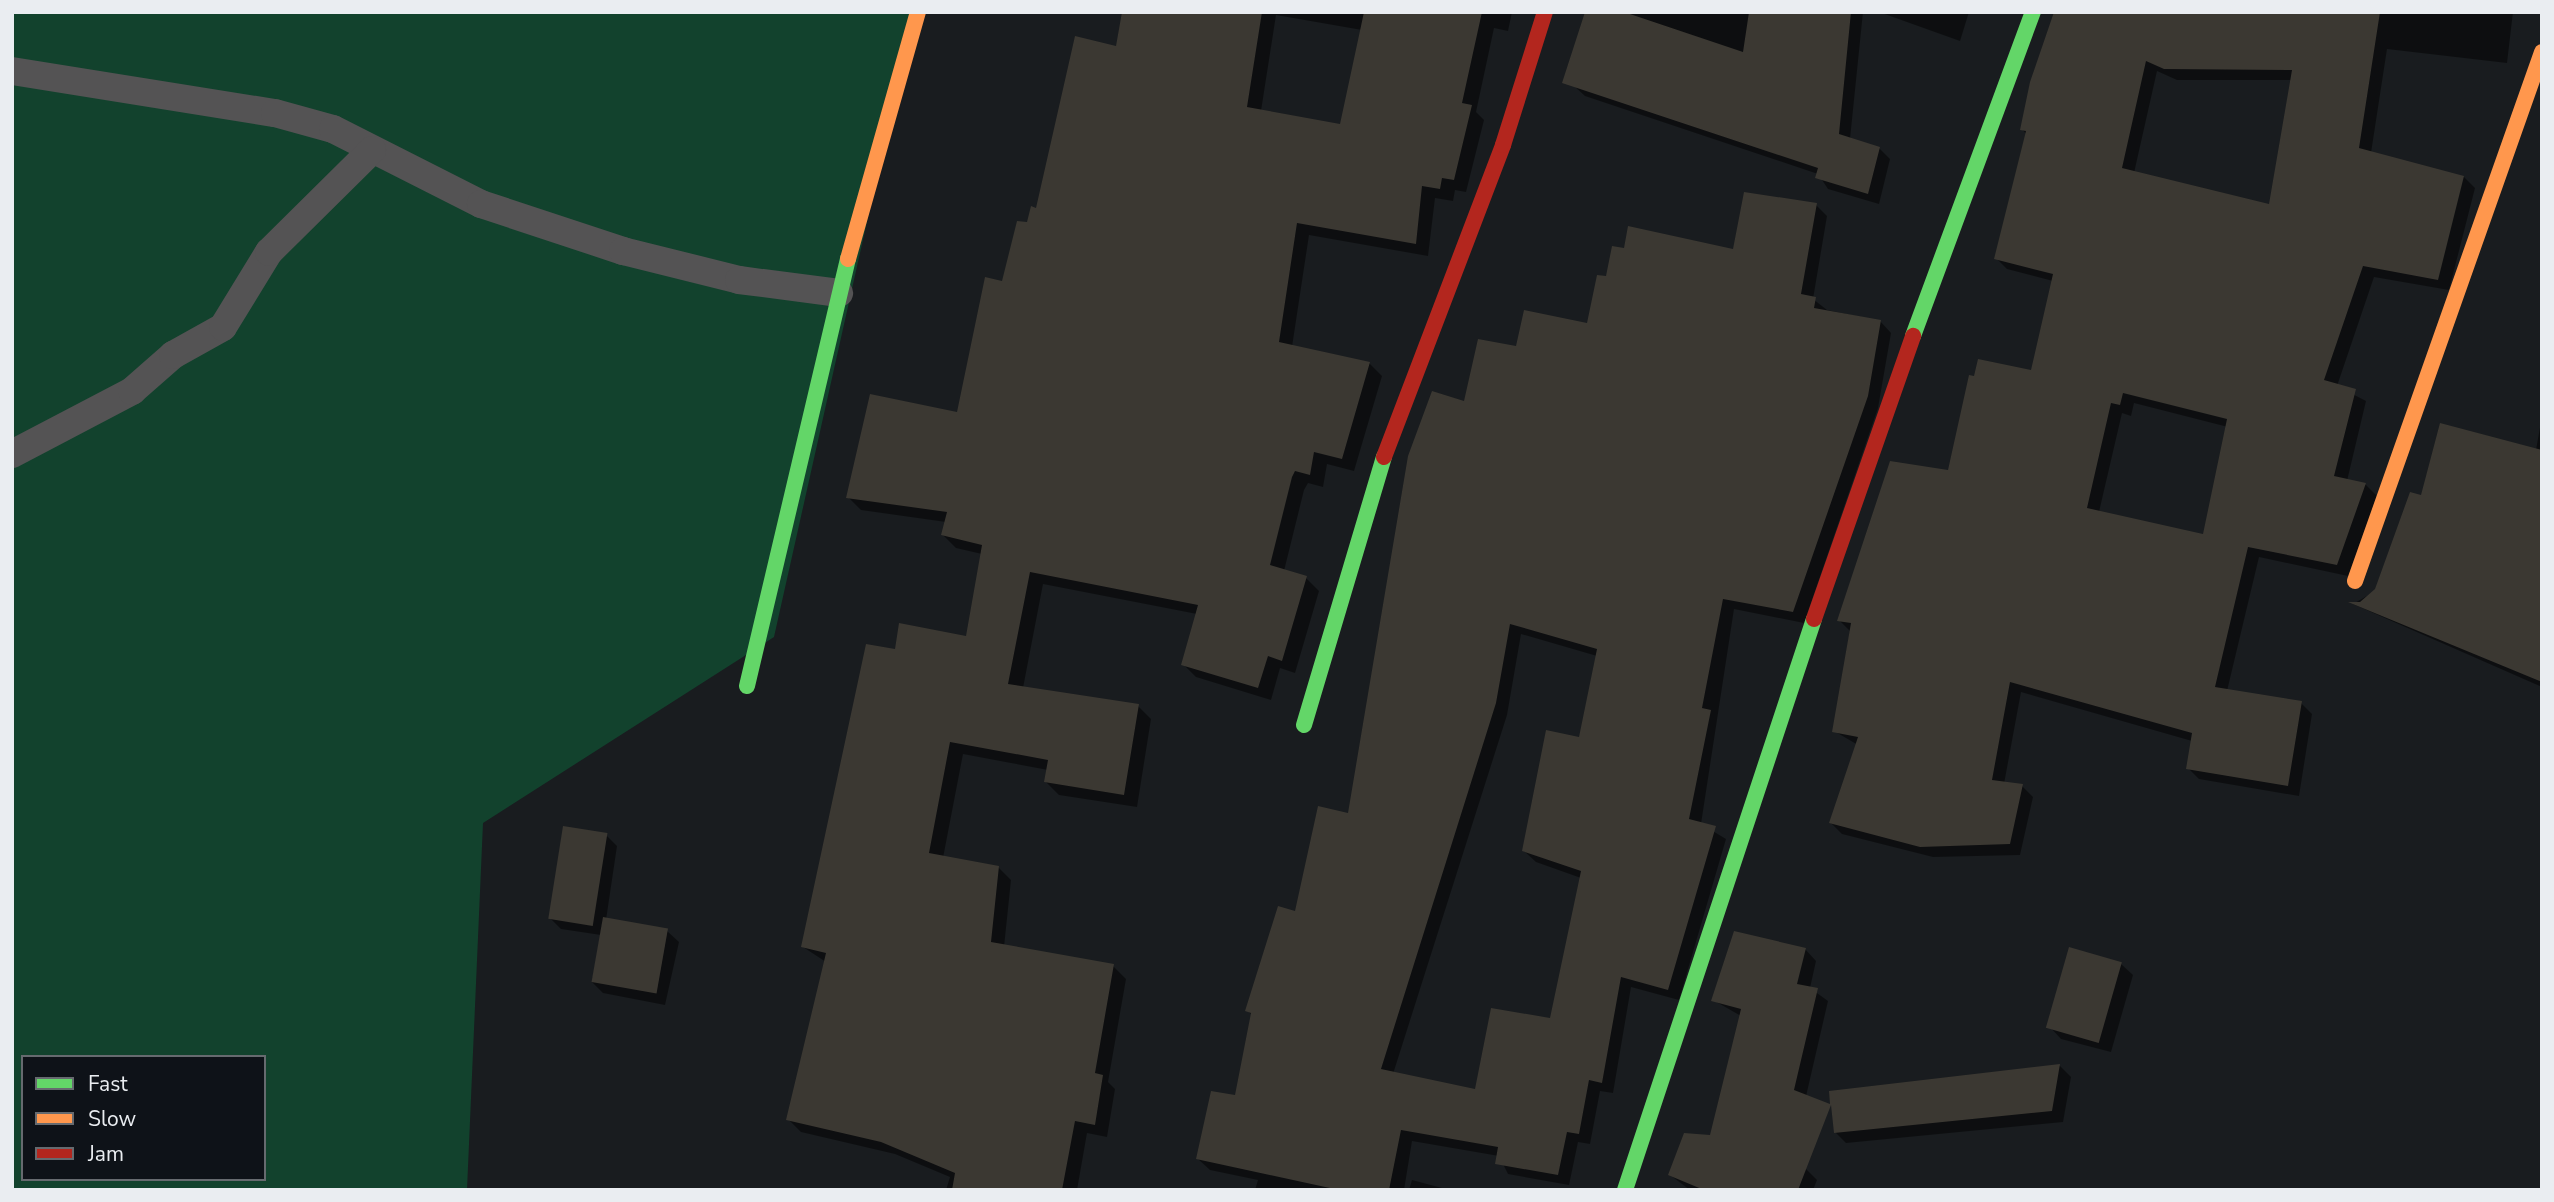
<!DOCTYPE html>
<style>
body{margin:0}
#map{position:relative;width:2554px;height:1202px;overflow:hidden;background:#191c1f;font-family:"Nunito Sans",sans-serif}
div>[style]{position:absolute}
.green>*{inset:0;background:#12422d}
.shadow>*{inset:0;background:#0007}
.building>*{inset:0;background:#3b3832;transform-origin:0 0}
.lane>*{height:28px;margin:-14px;padding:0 14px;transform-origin:14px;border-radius:14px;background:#545354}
.fast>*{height:16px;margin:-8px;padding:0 8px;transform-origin:8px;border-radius:8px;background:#63d668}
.slow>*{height:16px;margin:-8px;padding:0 8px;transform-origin:8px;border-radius:8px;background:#ff974d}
.jam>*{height:16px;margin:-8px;padding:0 8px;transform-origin:8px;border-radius:8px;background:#b3261e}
span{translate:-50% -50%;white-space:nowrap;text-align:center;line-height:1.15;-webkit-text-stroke:5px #0e1218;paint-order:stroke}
.frame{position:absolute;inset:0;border:14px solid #eaedf1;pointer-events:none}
.legend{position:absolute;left:21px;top:1055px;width:245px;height:126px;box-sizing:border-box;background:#0e1218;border:2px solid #666a6f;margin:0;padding:9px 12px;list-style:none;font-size:21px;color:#eaedf1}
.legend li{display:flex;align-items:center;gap:14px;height:35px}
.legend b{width:35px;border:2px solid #666a6f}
</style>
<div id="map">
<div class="green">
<i style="clip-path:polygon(evenodd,12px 12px,914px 12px,774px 637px,483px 823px,467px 1190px,12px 1190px,12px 12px,23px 1057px,264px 1057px,264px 1179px,23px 1179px,23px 1057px)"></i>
</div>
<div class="shadow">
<i style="clip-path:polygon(evenodd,1123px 12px,1512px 12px,1508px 31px,1494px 28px,1476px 112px,1484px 120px,1466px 192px,1455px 190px,1453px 201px,1435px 198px,1428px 256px,1309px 235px,1292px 347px,1369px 363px,1382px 376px,1354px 471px,1327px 464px,1323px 487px,1308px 483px,1304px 490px,1284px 571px,1306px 578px,1319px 591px,1295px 673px,1280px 668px,1271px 700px,1196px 677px,1183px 664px,1197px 614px,1043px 584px,1023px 688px,1138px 706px,1151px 719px,1137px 807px,1059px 795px,1046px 782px,1048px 770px,963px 754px,943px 858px,998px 867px,1011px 880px,1004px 947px,1113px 966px,1126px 979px,1108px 1082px,1115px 1089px,1107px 1137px,1087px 1133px,1077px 1190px,946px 1190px,950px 1177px,895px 1154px,801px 1132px,788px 1119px,826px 962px,803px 947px,896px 651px,967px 638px,982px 554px,956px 548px,943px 535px,946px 522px,861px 510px,848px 497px,959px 414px,1003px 283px,1117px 48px,1123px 12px,1276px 15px,1362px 30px,1342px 126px,1261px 111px,1276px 15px)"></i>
<i style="clip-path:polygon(1587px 12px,1863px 12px,1850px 139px,1879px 148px,1890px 159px,1879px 204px,1828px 189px,1818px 174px,1585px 96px,1573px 85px)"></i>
<i style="clip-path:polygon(1879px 12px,1969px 12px,1960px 41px)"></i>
<i style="clip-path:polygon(evenodd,2058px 12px,2513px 12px,2507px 63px,2387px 49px,2371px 153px,2464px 177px,2475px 188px,2449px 290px,2374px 277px,2337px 386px,2366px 401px,2347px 481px,2366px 485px,2377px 496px,2348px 576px,2259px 557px,2227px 691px,2301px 703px,2312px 714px,2299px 796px,2199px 779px,2188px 768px,2192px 741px,2021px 692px,2004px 784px,2022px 786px,2033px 797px,2020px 855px,1933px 857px,1842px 834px,1831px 823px,1858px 745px,1834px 731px,1850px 631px,1839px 620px,2032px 372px,2053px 281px,2007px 269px,1996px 258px,2027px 135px,2022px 129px,2058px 12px,2157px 71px,2177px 80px,2292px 80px,2270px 206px,2134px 173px,2157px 71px,2058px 12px,2134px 403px,2228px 427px,2205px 537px,2099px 512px,2122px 413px,2131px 416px,2134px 403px)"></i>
<i style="clip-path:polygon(evenodd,1816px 205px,1827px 216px,1813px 299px,1827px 310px,1880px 321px,1891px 333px,1878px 408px,1804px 623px,1734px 609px,1701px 824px,1726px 839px,1679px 1000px,1631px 987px,1613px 1093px,1600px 1091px,1590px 1144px,1578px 1142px,1569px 1185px,1508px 1174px,1499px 1156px,1412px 1141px,1404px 1190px,1255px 1190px,1258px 1180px,1210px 1170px,1198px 1159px,1237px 1097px,1253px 1016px,1247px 1010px,1349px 815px,1465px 404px,1517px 348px,1589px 325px,1626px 250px,1734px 251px,1816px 205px,1521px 634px,1597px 656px,1581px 739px,1524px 851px,1536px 862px,1581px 878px,1551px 1020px,1477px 1091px,1393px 1074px,1507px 715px,1521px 634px)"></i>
<i style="clip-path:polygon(2542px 416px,2542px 687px,2353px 604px,2377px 590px,2422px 497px,2536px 450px)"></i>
<i style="clip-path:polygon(606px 835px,617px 846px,606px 920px,667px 931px,679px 942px,665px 1005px,603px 993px,592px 982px,601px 935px,561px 929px,550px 918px)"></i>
<i style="clip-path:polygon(1805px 949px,1816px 961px,1810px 988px,1828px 1001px,1798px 1131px,1741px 1016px,1713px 1000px)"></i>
<i style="clip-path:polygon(2121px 964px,2133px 975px,2111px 1052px,2061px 1039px,2050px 1027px)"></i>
<i style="clip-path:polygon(2060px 1066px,2071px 1077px,2063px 1122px,1846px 1143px,1835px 1132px)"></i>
<i style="clip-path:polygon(1806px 1169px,1817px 1180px,1813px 1190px,1690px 1190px,1670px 1175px)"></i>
<i style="clip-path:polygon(1412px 1180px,1442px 1188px,1444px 1190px,1409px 1190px)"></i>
</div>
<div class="building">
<i style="clip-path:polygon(1122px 12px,1262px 12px,1247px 107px,1340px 124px,1364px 12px,1482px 12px,1462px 103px,1472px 105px,1454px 180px,1442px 178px,1440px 189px,1422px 186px,1416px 244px,1297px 223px,1279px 342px,1370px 362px,1342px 459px,1314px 452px,1310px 475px,1295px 471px,1292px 477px,1270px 565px,1307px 576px,1282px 661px,1268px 656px,1258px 688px,1181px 665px,1198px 605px,1030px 572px,1008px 684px,1139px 704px,1124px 795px,1044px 782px,1048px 760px,950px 742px,929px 853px,999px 866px,991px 942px,1114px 964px,1095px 1073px,1103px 1075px,1095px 1125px,1075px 1121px,1062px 1190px,952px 1190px,955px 1173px,881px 1142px,786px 1120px,826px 953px,801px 947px,866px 644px,895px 649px,899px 623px,966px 636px,982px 545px,941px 535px,947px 512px,846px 498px,870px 394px,957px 412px,985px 277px,1002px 281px,1017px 221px,1027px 222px,1031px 206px,1036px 208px,1075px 36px,1116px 46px)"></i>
<i style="clip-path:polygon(1585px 12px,1624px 12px,1743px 52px,1749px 12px,1851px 12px,1839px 134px,1880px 147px,1868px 194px,1815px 178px,1818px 168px,1562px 83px)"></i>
<i style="clip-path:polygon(evenodd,2054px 12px,2380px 12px,2359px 148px,2464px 176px,2438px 280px,2363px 266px,2324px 380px,2356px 389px,2334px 476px,2366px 483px,2337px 565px,2248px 547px,2215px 687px,2302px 701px,2288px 786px,2186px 769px,2192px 733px,2010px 682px,1992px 780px,2023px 784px,2010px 844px,1920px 847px,1829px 823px,1858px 737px,1832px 732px,1851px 623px,1837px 621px,1890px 461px,1948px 470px,1969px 375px,1974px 376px,1978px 359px,2031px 370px,2053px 274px,1994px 259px,2026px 131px,2020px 130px,2030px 82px,2054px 12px,2146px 61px,2164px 69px,2292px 70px,2269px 204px,2122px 168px,2146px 61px,2054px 12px,2123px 393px,2227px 419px,2203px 534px,2087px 508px,2111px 403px,2120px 405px,2123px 393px)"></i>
<i style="clip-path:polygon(evenodd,1744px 192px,1817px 203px,1801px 294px,1816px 297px,1814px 308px,1881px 320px,1868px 396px,1793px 612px,1723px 599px,1702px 708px,1711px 710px,1689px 819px,1716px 826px,1668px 990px,1621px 977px,1602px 1083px,1589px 1080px,1579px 1134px,1567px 1132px,1558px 1175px,1495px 1164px,1498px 1147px,1401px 1130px,1389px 1190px,1339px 1190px,1196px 1159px,1211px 1091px,1235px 1095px,1251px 1013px,1245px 1011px,1278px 906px,1295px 911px,1318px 806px,1348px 813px,1408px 456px,1432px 391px,1464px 401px,1478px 339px,1516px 346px,1524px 310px,1587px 323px,1597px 275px,1606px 276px,1612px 246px,1624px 248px,1628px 226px,1733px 249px,1744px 192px,1510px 624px,1597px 649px,1579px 737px,1546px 730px,1522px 851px,1581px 871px,1550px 1018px,1491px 1008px,1475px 1089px,1381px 1069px,1496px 703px,1510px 624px)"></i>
<i style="clip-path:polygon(2440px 423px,2542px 450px,2542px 682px,2348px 602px,2360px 602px,2375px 589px,2410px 492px,2421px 495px)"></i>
<i style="left:563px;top:826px;width:45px;height:94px;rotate:9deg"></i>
<i style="left:603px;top:917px;width:66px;height:66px;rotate:10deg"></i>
<i style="clip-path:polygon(1734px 931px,1806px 948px,1797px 984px,1818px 988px,1794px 1090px,1830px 1104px,1829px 1091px,2060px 1064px,2052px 1111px,1834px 1133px,1831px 1105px,1798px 1190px,1704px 1190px,1668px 1175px,1684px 1133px,1710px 1135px,1741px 1009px,1711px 1001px)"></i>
<i style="left:2069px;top:947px;width:55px;height:84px;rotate:16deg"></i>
</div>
<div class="lane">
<i style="left:12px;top:71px;width:266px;rotate:9.1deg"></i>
<i style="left:275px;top:113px;width:60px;rotate:15.4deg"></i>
<i style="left:333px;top:129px;width:166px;rotate:26.9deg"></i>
<i style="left:481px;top:204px;width:150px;rotate:18.3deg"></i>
<i style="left:623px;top:251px;width:120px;rotate:14deg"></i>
<i style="left:739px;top:280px;width:101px;rotate:7.4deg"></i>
<i style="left:12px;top:454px;width:136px;rotate:-27.7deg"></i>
<i style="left:132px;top:391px;width:55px;rotate:-41.3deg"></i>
<i style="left:173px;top:355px;width:57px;rotate:-29.2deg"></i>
<i style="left:223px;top:327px;width:88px;rotate:-58.5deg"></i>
<i style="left:269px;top:252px;width:145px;rotate:-44.7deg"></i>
</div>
<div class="fast">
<i style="left:1913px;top:336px;width:346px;rotate:-69.7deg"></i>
<i style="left:747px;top:686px;width:439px;rotate:-76.7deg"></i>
<i style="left:1304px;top:725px;width:280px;rotate:-73.4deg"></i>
<i style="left:1625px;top:1190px;width:601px;rotate:-71.69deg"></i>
</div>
<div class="slow">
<i style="left:848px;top:259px;width:257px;rotate:-74.2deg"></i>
<i style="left:2355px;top:581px;width:561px;rotate:-70.53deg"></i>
</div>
<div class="jam">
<i style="left:1384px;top:457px;width:334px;rotate:-69.1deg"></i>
<i style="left:1503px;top:145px;width:139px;rotate:-72.5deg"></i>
<i style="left:1814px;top:619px;width:300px;rotate:-70.7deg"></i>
</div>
<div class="frame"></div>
<ul class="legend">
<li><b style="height:9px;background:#63d668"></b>Fast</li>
<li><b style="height:9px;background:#ff974d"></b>Slow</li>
<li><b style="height:9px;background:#b3261e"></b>Jam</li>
</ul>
</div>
